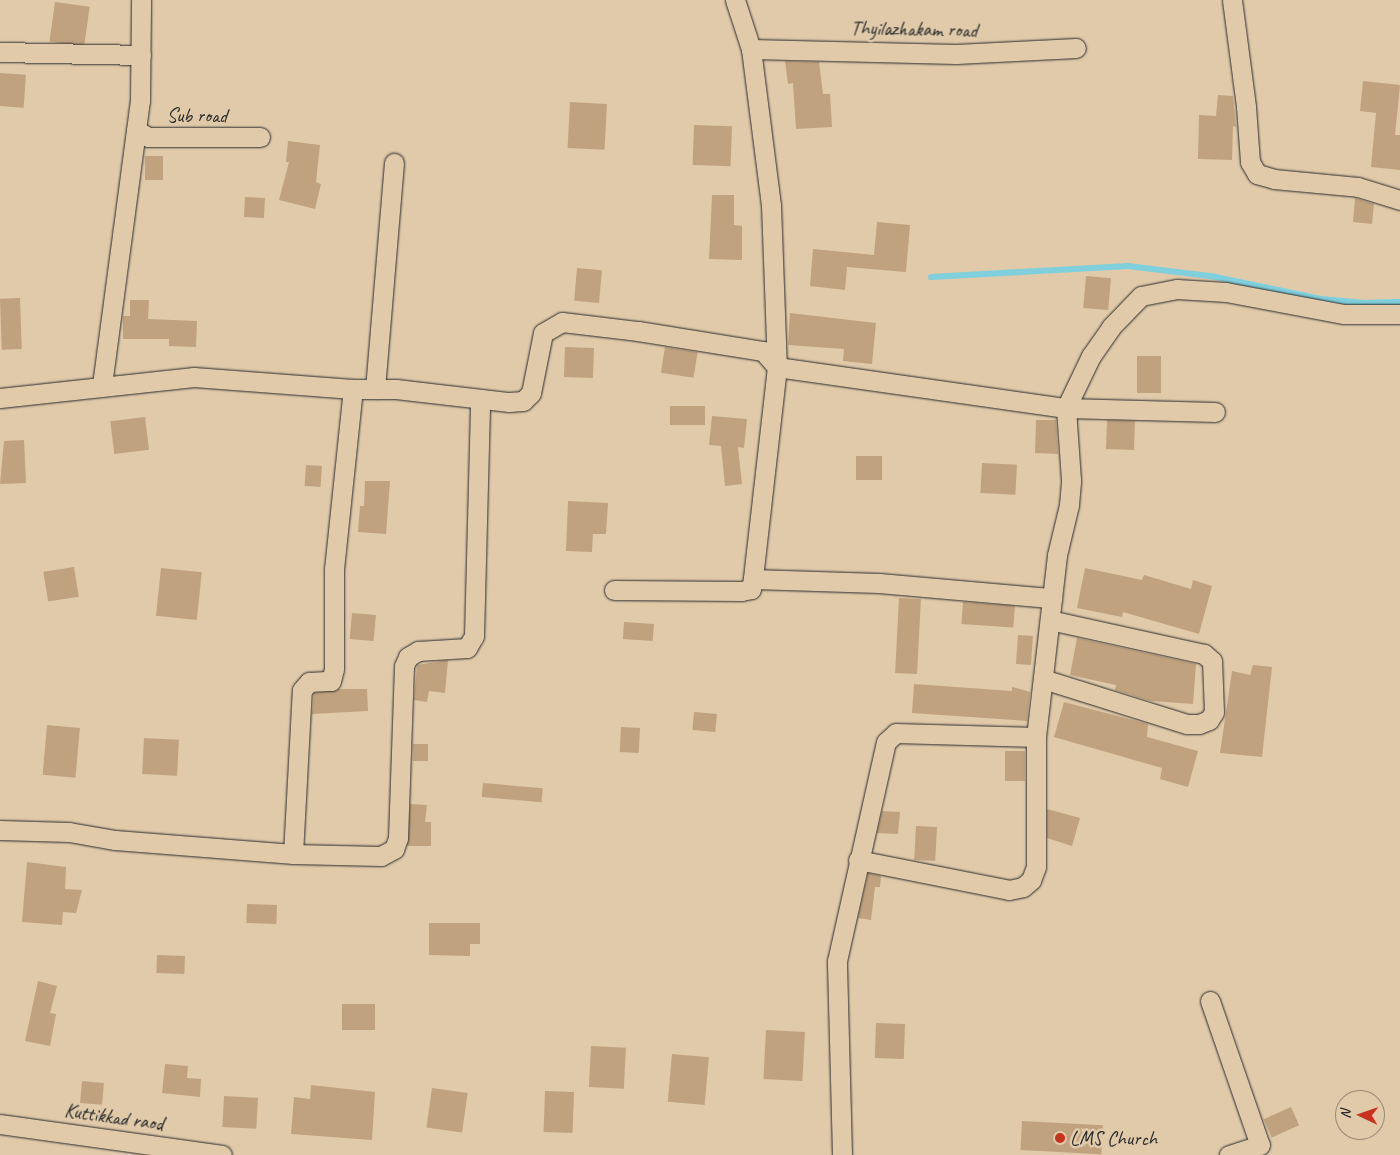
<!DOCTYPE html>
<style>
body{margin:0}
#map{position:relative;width:1400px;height:1155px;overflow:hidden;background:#e0caaa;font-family:Caveat,sans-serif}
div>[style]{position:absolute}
.stream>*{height:5.5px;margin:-2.75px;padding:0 2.75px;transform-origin:2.75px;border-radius:2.75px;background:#80cfdd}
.building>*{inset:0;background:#c1a27f;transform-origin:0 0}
.roads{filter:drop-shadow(0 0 1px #2b2b2b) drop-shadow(0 0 1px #2b2b2b)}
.minor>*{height:19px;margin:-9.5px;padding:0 9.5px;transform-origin:9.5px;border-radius:9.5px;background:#e0caaa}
.dots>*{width:14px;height:14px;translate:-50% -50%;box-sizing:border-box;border:2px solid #e0caaa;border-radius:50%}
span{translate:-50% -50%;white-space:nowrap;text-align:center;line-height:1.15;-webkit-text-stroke:5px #e0caaa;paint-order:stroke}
.street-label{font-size:20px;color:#2b2b2b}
.poi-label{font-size:20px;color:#2b2b2b}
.left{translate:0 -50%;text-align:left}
.north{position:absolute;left:1335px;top:1090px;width:50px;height:50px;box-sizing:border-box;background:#e0caaa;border:1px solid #988a77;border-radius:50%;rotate:273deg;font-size:14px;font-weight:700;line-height:20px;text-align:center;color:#2b2b2b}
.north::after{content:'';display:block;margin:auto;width:18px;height:22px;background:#c8321e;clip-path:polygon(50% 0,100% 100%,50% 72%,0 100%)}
</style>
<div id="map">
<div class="stream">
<i style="left:931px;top:277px;width:197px;rotate:-3.2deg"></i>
<i style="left:1128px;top:266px;width:84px;rotate:6.9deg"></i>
<i style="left:1211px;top:276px;width:112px;rotate:11.8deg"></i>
<i style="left:1321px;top:299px;width:44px;rotate:5.2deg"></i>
<i style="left:1365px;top:303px;width:35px;rotate:-2deg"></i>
</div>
<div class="building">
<i style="left:55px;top:2px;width:35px;height:40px;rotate:8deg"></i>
<i style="clip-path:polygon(785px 61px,819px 62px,823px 94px,830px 94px,832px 127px,796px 129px,793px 83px,788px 84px)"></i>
<i style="left:0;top:73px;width:26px;height:33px;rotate:4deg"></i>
<i style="clip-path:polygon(1363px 81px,1400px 85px,1395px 135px,1400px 135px,1400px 170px,1371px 167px,1376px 113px,1360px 111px)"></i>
<i style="clip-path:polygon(1218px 95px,1233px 96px,1236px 127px,1233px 126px,1232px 160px,1198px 159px,1199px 115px,1216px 116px)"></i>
<i style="left:570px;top:102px;width:37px;height:46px;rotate:3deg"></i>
<i style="left:694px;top:125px;width:38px;height:40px;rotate:2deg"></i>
<i style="clip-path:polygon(288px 141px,320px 145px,316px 182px,321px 184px,315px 209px,279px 200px,289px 162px,286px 162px)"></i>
<i style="left:145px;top:156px;width:18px;height:24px"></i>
<i style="clip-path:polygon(712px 195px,734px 195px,734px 225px,742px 226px,742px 260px,709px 259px)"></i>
<i style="left:245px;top:197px;width:20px;height:20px;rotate:3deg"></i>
<i style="clip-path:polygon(1355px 198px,1374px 204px,1372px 224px,1353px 222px)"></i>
<i style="clip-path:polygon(877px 222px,910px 225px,906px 272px,847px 267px,845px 290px,810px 286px,813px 249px,874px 255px)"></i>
<i style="left:577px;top:268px;width:25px;height:33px;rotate:5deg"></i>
<i style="left:1086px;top:276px;width:25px;height:32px;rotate:5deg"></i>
<i style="left:20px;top:298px;width:51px;height:20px;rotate:88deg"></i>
<i style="clip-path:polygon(130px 300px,149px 300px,148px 319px,197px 321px,196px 347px,169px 346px,169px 339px,123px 339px,123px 316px,130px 316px)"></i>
<i style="clip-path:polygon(790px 313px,876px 323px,872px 364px,843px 361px,844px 349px,788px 345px)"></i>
<i style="left:565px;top:347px;width:29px;height:30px;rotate:2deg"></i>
<i style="left:665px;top:347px;width:33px;height:26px;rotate:9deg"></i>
<i style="left:1137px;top:356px;width:24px;height:37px"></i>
<i style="left:670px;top:406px;width:35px;height:19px"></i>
<i style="clip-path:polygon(712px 416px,747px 419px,744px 448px,738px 447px,742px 484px,725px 486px,721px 446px,709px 445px)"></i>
<i style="left:145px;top:417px;width:33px;height:35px;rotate:83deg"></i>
<i style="clip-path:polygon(1036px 420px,1056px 420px,1058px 454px,1035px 453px)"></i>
<i style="left:1107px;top:420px;width:28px;height:29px;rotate:2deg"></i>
<i style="clip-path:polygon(24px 440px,26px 483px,0 484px,4px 441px)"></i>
<i style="left:856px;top:456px;width:26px;height:24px"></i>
<i style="left:982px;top:463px;width:35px;height:30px;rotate:3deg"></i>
<i style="left:306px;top:465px;width:16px;height:21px;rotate:4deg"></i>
<i style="clip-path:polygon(365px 481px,390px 481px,386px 534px,358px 532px,360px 506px,364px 506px)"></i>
<i style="clip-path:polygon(568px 501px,608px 503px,606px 534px,593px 534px,592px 552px,566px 551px)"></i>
<i style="left:74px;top:567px;width:30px;height:31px;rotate:81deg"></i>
<i style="left:161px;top:568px;width:41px;height:48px;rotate:6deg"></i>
<i style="clip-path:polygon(1085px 568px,1142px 580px,1144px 575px,1191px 589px,1193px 580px,1212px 586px,1199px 634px,1123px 612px,1122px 617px,1077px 608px)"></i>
<i style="left:899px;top:598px;width:22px;height:75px;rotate:3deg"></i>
<i style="left:963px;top:602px;width:52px;height:22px;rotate:4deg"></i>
<i style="left:352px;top:613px;width:24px;height:26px;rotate:5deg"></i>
<i style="left:624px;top:622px;width:30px;height:17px;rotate:4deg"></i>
<i style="left:1018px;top:635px;width:15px;height:29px;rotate:4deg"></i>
<i style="clip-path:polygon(1077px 638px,1196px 664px,1193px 704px,1151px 701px,1115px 690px,1116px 685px,1070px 675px)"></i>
<i style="clip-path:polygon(448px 660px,445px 693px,429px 691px,427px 702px,414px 700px,417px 665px)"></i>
<i style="clip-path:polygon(1253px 665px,1272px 667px,1262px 757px,1220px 753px,1232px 671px,1250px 675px)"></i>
<i style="clip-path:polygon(914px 684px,1012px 691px,1012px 687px,1027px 691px,1030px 692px,1027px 721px,912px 713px)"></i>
<i style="clip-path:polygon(338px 689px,367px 689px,368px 711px,312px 714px,314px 693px)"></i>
<i style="clip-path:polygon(1064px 702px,1148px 724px,1147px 737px,1198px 751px,1188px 787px,1160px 779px,1162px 768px,1054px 737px)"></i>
<i style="left:694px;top:712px;width:23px;height:18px;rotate:5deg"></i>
<i style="left:47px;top:725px;width:33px;height:50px;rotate:5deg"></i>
<i style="left:621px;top:727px;width:19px;height:25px;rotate:3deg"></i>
<i style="left:144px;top:738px;width:35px;height:36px;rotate:3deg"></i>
<i style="left:413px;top:744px;width:15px;height:17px"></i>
<i style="left:1005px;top:751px;width:20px;height:30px"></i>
<i style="left:483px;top:783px;width:60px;height:14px;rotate:5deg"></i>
<i style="clip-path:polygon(410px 804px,427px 805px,425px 822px,431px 822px,431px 846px,407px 846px)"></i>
<i style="clip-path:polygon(1047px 809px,1080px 818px,1072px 846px,1047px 838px)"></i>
<i style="clip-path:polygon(882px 811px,900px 812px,898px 834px,877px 833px)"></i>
<i style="left:916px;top:826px;width:21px;height:34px;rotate:3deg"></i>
<i style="clip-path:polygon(27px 862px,66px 867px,65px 889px,82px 890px,76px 913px,63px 912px,62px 925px,22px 922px)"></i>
<i style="clip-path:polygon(868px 873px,881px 876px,880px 887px,875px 887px,871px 920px,858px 918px)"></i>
<i style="left:247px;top:904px;width:30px;height:19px;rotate:2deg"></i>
<i style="clip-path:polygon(429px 923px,480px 923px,480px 944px,470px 944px,470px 956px,429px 955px)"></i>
<i style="left:157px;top:955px;width:28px;height:18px;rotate:2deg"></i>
<i style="clip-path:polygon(38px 981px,57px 986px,50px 1013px,56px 1014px,50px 1046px,25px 1041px)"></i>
<i style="left:342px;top:1004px;width:33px;height:26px"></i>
<i style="left:876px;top:1023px;width:29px;height:35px;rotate:2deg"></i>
<i style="left:766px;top:1030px;width:39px;height:49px;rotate:3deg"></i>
<i style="left:591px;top:1046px;width:35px;height:41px;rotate:3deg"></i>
<i style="left:672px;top:1054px;width:37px;height:48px;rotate:5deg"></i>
<i style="clip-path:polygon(165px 1064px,188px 1066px,187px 1078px,201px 1079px,200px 1097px,162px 1093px)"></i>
<i style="left:82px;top:1081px;width:22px;height:22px;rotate:5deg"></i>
<i style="clip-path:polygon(311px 1085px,375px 1092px,372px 1140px,291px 1134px,294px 1097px,310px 1099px)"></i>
<i style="left:432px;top:1088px;width:36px;height:40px;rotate:8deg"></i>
<i style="left:545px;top:1091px;width:29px;height:41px;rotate:2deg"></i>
<i style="left:224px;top:1096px;width:34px;height:31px;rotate:3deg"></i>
<i style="left:1291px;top:1107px;width:20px;height:30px;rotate:66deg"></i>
<i style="left:1022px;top:1121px;width:81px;height:29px;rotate:3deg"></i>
</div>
<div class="roads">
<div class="minor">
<i style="left:735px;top:0;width:52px;rotate:71.9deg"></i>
<i style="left:751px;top:49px;width:157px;rotate:82.7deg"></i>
<i style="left:771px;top:205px;width:162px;rotate:87.9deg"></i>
<i style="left:777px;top:367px;width:292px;rotate:8.1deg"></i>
<i style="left:1066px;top:408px;width:149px;rotate:1.5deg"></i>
<i style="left:1232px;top:0;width:108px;rotate:82.5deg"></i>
<i style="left:1246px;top:107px;width:55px;rotate:85.8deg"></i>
<i style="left:1250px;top:162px;width:14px;rotate:60deg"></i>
<i style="left:1257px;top:174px;width:18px;rotate:16deg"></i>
<i style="left:1274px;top:179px;width:84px;rotate:5.4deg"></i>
<i style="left:1358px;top:187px;width:44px;rotate:17.2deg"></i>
<i style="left:751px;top:49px;width:205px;rotate:1.4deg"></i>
<i style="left:956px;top:54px;width:120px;rotate:-2.9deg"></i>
<i style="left:0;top:52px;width:141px;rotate:1.2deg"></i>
<i style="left:136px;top:130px;width:14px;rotate:30deg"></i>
<i style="left:148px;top:137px;width:112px"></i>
<i style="left:102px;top:385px;width:287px;rotate:-82.4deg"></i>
<i style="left:140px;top:101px;width:101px;rotate:-89.4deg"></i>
<i style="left:375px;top:389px;width:227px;rotate:-85.2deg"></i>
<i style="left:0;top:398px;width:195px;rotate:-6.2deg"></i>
<i style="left:194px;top:377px;width:159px;rotate:4.3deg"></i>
<i style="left:353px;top:389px;width:43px"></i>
<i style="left:396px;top:389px;width:114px;rotate:6.6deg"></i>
<i style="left:509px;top:402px;width:14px;rotate:-4deg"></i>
<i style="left:523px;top:401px;width:11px;rotate:-45deg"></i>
<i style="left:531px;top:393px;width:61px;rotate:-78.7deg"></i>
<i style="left:543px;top:333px;width:22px;rotate:-30deg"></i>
<i style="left:562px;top:322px;width:77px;rotate:6.8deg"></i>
<i style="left:638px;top:331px;width:127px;rotate:9.1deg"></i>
<i style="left:763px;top:351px;width:21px;rotate:49deg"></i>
<i style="left:777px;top:367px;width:213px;rotate:96.5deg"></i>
<i style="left:753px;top:579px;width:126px;rotate:1.8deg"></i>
<i style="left:879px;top:583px;width:174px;rotate:5deg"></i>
<i style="left:614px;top:590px;width:127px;rotate:0.5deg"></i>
<i style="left:741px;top:591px;width:10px;rotate:-11deg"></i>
<i style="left:751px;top:589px;width:10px;rotate:-79deg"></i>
<i style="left:1043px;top:679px;width:151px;rotate:17.4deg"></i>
<i style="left:1187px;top:724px;width:12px"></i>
<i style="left:1199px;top:724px;width:11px;rotate:-22deg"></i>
<i style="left:1209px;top:720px;width:9px;rotate:-58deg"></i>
<i style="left:1214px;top:712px;width:51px;rotate:-92.2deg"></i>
<i style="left:1212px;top:661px;width:11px;rotate:-139deg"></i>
<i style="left:1204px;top:654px;width:158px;rotate:-167.6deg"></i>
<i style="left:0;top:830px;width:69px;rotate:1.7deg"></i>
<i style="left:69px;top:832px;width:47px;rotate:9.9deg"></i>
<i style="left:115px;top:840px;width:179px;rotate:4.5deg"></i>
<i style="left:293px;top:854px;width:164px;rotate:-86.9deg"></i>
<i style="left:302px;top:690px;width:11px;rotate:-49deg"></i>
<i style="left:309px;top:682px;width:22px;rotate:-3deg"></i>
<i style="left:331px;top:681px;width:12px;rotate:-76deg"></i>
<i style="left:334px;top:669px;width:100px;rotate:-90deg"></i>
<i style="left:334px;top:569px;width:181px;rotate:-84deg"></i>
<i style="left:293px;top:854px;width:88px;rotate:1.3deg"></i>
<i style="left:381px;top:856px;width:15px;rotate:-28deg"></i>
<i style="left:394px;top:849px;width:12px;rotate:-70deg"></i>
<i style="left:398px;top:838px;width:172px;rotate:-88deg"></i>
<i style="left:404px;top:666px;width:10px;rotate:-66deg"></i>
<i style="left:408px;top:657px;width:12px;rotate:-31deg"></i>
<i style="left:418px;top:651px;width:49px;rotate:-3.5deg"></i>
<i style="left:467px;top:648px;width:14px;rotate:-60deg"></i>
<i style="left:474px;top:636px;width:237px;rotate:-88.5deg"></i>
<i style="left:858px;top:860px;width:154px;rotate:11.2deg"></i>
<i style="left:1009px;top:890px;width:14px;rotate:-12deg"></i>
<i style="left:1023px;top:887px;width:11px;rotate:-41deg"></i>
<i style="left:1031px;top:880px;width:14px;rotate:-69deg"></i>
<i style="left:1036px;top:867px;width:130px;rotate:-90deg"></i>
<i style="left:1210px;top:1001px;width:152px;rotate:70.9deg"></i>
<i style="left:1260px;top:1145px;width:33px;rotate:162deg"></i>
<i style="left:0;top:1124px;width:224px;rotate:7.9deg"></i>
<i style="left:842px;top:1155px;width:194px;rotate:-91.5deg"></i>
<i style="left:837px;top:961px;width:224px;rotate:-77.4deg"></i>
<i style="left:886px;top:742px;width:13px;rotate:-42deg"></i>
<i style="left:896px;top:733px;width:140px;rotate:1.6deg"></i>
<i style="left:1036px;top:737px;width:183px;rotate:-83.4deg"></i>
<i style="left:1057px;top:555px;width:51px;rotate:-76.5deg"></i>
<i style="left:1069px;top:505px;width:25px;rotate:-85deg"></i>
<i style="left:1071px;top:480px;width:72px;rotate:-94deg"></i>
<i style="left:1066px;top:408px;width:58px;rotate:-64.3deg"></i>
<i style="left:1091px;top:356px;width:35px;rotate:-55deg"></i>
<i style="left:1111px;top:327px;width:43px;rotate:-45.9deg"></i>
<i style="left:1141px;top:296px;width:37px;rotate:-11deg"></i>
<i style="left:1177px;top:289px;width:49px;rotate:3.5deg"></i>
<i style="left:1226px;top:292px;width:120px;rotate:10.6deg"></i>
<i style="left:1344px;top:314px;width:56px"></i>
</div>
</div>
<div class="dots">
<i style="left:1060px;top:1138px;background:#c8321e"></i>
</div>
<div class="street-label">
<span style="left:914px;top:29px;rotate:1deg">Thyilazhakam road</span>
<span style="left:197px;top:115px">Sub road</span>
<span style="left:114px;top:1117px;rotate:8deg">Kuttikkad raod</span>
</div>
<div class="poi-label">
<span class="left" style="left:1070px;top:1138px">LMS Church</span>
</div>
<div class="north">N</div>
</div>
